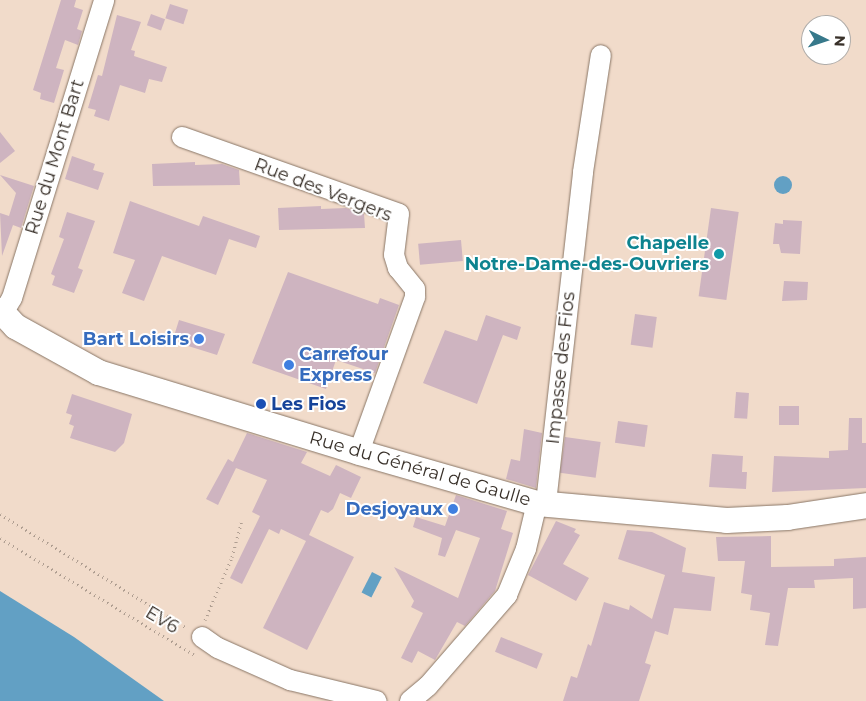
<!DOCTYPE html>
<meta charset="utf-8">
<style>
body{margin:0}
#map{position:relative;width:866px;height:701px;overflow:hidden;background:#f1dbca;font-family:Montserrat,sans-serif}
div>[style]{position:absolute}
.water>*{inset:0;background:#62a0c4;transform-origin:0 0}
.round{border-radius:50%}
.building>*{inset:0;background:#ceb4c0;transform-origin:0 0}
.path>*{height:3px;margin-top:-1.5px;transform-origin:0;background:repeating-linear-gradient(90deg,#af9e91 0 1px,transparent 0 5px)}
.roads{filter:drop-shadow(0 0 1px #897666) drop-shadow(0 0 1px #897666)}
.minor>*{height:20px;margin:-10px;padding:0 10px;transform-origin:10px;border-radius:10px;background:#fff}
.major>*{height:25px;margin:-12.5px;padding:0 12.5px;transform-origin:12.5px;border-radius:12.5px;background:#fff}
.dots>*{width:14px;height:14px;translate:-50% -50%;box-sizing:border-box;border:2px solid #fff;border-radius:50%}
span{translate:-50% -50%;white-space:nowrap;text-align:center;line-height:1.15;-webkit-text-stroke:4px #fff;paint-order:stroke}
.street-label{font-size:18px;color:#383029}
.culture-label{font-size:18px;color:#0d838f;font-weight:700}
.right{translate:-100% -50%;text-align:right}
.shop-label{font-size:18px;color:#366cbe;font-weight:700}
.left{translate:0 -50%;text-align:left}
.transit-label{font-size:18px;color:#164399;font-weight:700}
.north{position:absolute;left:801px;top:15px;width:50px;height:50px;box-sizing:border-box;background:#fff;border:1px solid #afaca9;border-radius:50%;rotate:94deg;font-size:14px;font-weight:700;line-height:20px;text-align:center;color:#383029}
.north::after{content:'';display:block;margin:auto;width:18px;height:22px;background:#37798b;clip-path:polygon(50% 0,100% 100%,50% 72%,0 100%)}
</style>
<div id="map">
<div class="water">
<i class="round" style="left:774px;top:176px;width:18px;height:18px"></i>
<i style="left:372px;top:572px;width:11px;height:23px;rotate:27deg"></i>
<i style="clip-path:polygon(0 591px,74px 637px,164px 701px,0 701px)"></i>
</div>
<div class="building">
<i style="clip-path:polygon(61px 0,76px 0,74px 7px,83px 10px,77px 29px,82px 31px,78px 45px,65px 40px,56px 68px,64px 70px,54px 103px,40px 99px,41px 93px,33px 90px)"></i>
<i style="left:170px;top:4px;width:19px;height:15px;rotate:18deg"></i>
<i style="left:151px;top:14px;width:15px;height:12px;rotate:20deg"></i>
<i style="clip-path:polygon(117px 15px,141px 22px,131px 50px,135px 51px,134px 56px,167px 67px,162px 82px,149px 79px,145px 93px,120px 85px,109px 121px,94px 116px,96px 110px,88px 108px,98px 75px,102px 76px)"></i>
<i style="clip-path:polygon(0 132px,15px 151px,0 163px)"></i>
<i style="clip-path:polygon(72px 156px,95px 164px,93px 170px,104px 173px,98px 190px,65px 179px)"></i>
<i style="clip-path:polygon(195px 162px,195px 165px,222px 164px,239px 170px,240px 185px,153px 186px,152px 164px)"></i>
<i style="clip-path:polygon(0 175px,34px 186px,21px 228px,13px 225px,2px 256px,0 213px,9px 216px,16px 193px)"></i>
<i style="clip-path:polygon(130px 201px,199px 226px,203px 216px,260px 236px,256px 248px,229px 239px,216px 275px,162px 256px,144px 301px,122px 293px,135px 260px,113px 253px)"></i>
<i style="clip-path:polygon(321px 206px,321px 209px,346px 208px,364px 214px,365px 228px,279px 230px,278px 208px)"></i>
<i style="left:711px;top:208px;width:28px;height:89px;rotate:8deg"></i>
<i style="clip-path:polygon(67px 212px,95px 221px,78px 268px,83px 270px,74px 293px,52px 285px,55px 276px,51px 274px,64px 239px,59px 237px)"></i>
<i style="clip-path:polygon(783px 220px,802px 221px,800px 254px,781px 253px,779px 244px,773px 244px,775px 223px,783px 224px)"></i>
<i style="left:461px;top:240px;width:21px;height:43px;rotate:85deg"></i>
<i style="clip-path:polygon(288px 272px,378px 304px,380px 298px,399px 305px,375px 373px,336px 360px,326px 389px,252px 363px)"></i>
<i style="clip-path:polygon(784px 281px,808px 282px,807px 300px,782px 301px)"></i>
<i style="left:635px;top:314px;width:22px;height:31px;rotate:8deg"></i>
<i style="clip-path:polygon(486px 315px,521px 327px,517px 340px,503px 335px,477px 404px,423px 383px,445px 330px,477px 341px)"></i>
<i style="clip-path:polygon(179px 320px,225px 334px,217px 355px,185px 345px,187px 340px,174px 336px)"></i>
<i style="left:736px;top:392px;width:13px;height:26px;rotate:4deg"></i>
<i style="clip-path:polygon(72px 394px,132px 414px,124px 443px,115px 452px,70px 438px,74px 426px,69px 424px,72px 415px,66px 413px)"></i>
<i style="left:779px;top:406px;width:20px;height:19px"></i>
<i style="clip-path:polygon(849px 418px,862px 418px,862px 443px,866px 443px,866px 488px,772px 492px,774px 456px,829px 458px,829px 451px,848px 450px)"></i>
<i style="left:618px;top:421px;width:30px;height:22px;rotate:8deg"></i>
<i style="clip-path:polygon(524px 429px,542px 433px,536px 488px,506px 479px,511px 459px,520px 461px)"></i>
<i style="clip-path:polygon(247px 433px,307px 452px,301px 463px,330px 476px,336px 465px,361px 477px,351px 498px,340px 493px,333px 509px,328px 513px,321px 510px,309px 535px,354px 557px,307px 650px,263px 628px,306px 541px,281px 529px,279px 534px,269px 529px,242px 584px,230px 578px,260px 516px,252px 512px,267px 480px,236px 468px,218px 505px,206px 499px,228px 459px,233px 462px)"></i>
<i style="left:565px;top:437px;width:36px;height:36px;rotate:8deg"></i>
<i style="clip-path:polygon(712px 454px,743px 456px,742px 472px,747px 472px,746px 489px,709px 487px)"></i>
<i style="clip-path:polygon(456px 495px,507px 511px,501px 529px,513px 533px,495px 591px,465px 626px,457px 622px,435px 660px,418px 651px,412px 663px,401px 658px,423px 613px,411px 607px,414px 601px,394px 567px,458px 598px,480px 538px,456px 530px,445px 557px,438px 555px,442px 538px,413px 527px,416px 517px,445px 526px)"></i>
<i style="clip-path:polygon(556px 521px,576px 529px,574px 532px,580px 535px,563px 564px,589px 578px,576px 601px,528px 575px)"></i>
<i style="clip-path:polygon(627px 530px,652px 532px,686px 548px,682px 572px,715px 577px,711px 611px,674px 608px,668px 635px,655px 631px,645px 663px,651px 665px,639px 701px,563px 701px,571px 676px,577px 678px,588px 644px,591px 646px,604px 602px,629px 610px,630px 605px,652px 619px,665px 575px,618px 559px)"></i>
<i style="clip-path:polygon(771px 536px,771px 567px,834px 566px,834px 559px,866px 557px,866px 608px,853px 609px,853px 578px,814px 580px,815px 588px,788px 588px,778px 646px,765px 645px,770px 613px,750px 610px,752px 595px,741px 593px,745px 561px,718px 561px,716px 537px)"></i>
<i style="left:501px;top:637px;width:45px;height:16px;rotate:22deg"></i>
</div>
<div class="path">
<i style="left:0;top:514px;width:219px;rotate:31.4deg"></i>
<i style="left:0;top:538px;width:229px;rotate:31deg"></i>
<i style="left:205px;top:620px;width:69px;rotate:-66.8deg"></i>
<i style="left:232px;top:557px;width:38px;rotate:-75deg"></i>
</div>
<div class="roads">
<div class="minor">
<i style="left:182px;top:137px;width:230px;rotate:19.5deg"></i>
<i style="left:399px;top:214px;width:41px;rotate:97deg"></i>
<i style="left:394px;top:255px;width:14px;rotate:73deg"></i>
<i style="left:398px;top:268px;width:27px;rotate:51deg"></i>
<i style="left:415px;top:289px;width:8px;rotate:90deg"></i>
<i style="left:415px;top:297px;width:165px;rotate:109.9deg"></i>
<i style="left:3px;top:313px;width:17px;rotate:-59deg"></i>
<i style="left:12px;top:298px;width:312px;rotate:-72.8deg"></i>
<i style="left:546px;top:503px;width:333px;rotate:-83.6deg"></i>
<i style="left:583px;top:172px;width:118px;rotate:-81.3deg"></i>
<i style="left:202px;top:637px;width:19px;rotate:35deg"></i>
<i style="left:218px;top:648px;width:79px;rotate:24deg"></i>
<i style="left:290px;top:680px;width:89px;rotate:13.7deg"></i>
<i style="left:410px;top:701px;width:23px;rotate:-40deg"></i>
<i style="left:428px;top:686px;width:121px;rotate:-49deg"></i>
<i style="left:507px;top:595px;width:50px;rotate:-67.6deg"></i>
<i style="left:526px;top:549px;width:47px;rotate:-76.6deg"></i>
</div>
<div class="major">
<i style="left:0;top:310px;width:22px;rotate:47deg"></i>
<i style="left:15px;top:326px;width:95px;rotate:29deg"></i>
<i style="left:98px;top:372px;width:273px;rotate:17deg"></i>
<i style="left:359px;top:452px;width:185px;rotate:16deg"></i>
<i style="left:537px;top:503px;width:190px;rotate:5.1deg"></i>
<i style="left:726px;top:520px;width:61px;rotate:-2.8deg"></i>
<i style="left:787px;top:517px;width:80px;rotate:-8.6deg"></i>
</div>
</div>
<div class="dots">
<i style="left:719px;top:254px;background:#0f9aa8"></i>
<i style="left:199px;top:339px;background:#3f7fe0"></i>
<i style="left:289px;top:365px;background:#3f7fe0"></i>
<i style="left:261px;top:404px;background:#1a4fb4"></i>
<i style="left:453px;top:509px;background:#3f7fe0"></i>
</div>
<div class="street-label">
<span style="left:55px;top:157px;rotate:-73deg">Rue du Mont Bart</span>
<span style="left:323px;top:190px;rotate:21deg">Rue des Vergers</span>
<span style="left:561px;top:368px;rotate:-84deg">Impasse des Fios</span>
<span style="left:420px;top:469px;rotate:16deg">Rue du Général de Gaulle</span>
<span style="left:162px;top:620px;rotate:31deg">EV6</span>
</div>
<div class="culture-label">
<span class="right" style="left:709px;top:254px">Chapelle<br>Notre-Dame-des-Ouvriers</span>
</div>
<div class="shop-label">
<span class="right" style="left:189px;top:339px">Bart Loisirs</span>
<span class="left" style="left:299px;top:365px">Carrefour<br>Express</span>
<span class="right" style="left:443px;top:509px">Desjoyaux</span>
</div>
<div class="transit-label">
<span class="left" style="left:271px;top:404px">Les Fios</span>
</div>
<div class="north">N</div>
</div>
